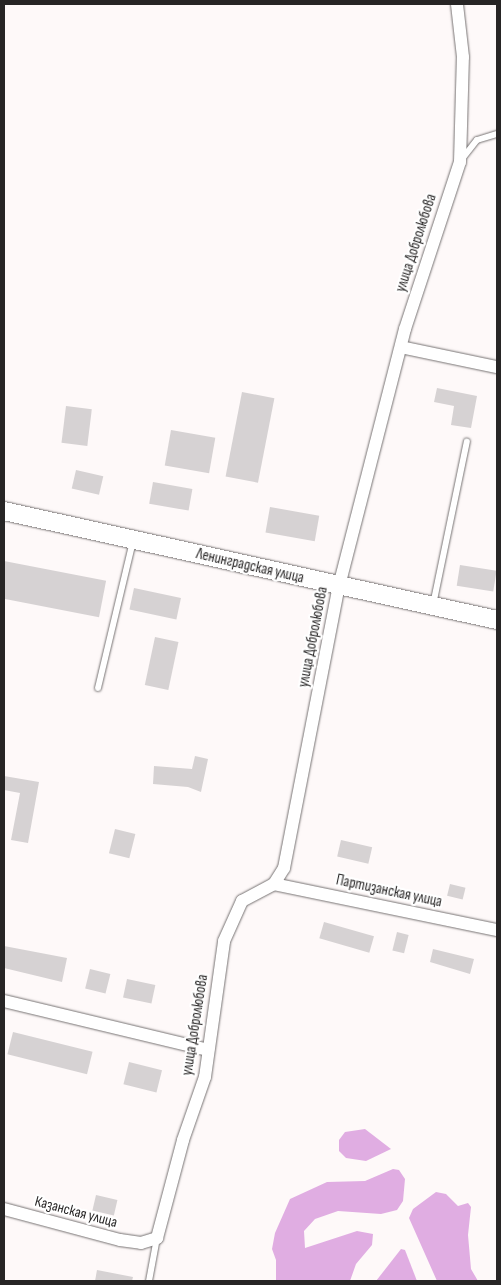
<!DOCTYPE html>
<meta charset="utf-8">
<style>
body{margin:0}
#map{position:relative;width:501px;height:1285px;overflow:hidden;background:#fef9f9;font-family:"Sofia Sans Condensed",sans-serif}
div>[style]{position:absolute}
.water>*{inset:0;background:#e0ade2}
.building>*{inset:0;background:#d6d2d3;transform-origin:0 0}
.roads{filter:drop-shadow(0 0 1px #777373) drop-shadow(0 0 1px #777373)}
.lane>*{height:6px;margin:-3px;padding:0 3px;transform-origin:3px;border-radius:3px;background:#fff}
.street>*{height:12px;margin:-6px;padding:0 6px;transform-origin:6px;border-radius:6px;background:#fff}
.secondary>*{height:18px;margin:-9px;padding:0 9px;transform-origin:9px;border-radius:9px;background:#fff}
span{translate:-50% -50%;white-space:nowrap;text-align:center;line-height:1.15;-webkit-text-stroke:4.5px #fff;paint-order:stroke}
.street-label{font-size:15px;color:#272525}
.frame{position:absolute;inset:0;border:5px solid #272525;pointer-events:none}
</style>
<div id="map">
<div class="water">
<i style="clip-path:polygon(365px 1129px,391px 1149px,366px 1161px,346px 1158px,339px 1151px,339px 1140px,345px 1132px)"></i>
<i style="clip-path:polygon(393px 1169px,399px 1170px,405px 1179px,403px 1201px,397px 1210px,381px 1214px,338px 1211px,315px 1219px,304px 1231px,305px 1248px,357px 1231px,373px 1234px,372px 1245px,356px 1264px,350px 1281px,276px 1281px,276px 1260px,272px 1249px,275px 1233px,290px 1199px,327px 1182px,365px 1181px)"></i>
<i style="clip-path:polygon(436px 1192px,446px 1194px,458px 1206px,468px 1203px,471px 1207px,468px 1235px,471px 1269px,478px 1281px,437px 1281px,409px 1218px,413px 1209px)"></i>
<i style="clip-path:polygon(401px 1249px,405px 1250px,417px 1281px,376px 1281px)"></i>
</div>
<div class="building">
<i style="clip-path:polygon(437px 388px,477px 396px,471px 428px,451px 425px,454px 406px,434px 402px)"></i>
<i style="left:242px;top:392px;width:33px;height:86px;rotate:11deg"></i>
<i style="left:66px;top:406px;width:26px;height:37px;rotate:7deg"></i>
<i style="left:171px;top:430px;width:45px;height:36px;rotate:10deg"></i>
<i style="left:76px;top:470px;width:28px;height:19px;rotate:13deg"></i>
<i style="left:153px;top:482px;width:40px;height:22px;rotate:10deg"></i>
<i style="left:270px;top:507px;width:50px;height:26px;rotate:10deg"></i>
<i style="left:4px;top:561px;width:104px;height:37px;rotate:11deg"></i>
<i style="left:460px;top:565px;width:37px;height:21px;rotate:9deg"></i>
<i style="left:134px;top:588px;width:48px;height:22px;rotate:12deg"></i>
<i style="left:155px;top:637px;width:24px;height:49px;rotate:12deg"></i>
<i style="clip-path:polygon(195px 756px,208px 759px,201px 792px,188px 787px,153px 784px,154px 766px,192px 769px)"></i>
<i style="clip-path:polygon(4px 776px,39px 782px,28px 843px,11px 840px,20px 793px,4px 790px)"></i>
<i style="left:115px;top:829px;width:21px;height:25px;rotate:14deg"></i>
<i style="left:341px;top:840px;width:32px;height:17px;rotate:13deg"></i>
<i style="left:450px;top:884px;width:16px;height:12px;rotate:14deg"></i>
<i style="left:324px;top:922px;width:52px;height:17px;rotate:16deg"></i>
<i style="left:397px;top:932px;width:12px;height:19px;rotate:14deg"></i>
<i style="clip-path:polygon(4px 946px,67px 958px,62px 982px,4px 968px)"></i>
<i style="clip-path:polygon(433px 949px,474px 959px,470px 974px,430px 962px)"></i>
<i style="left:90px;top:969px;width:21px;height:20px;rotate:14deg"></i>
<i style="left:127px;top:979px;width:29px;height:19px;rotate:12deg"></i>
<i style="left:13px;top:1032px;width:82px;height:23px;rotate:14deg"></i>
<i style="left:129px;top:1062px;width:34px;height:23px;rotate:14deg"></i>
<i style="left:96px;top:1195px;width:22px;height:16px;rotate:13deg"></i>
<i style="clip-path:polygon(97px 1270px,133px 1277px,132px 1281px,95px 1281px)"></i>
</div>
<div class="roads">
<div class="lane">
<i style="left:462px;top:159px;width:24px;rotate:-52deg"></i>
<i style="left:477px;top:140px;width:21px;rotate:-17deg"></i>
<i style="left:433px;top:605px;width:167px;rotate:-78.3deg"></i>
<i style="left:98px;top:688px;width:151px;rotate:-76.6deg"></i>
<i style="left:149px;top:1281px;width:44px;rotate:-79.5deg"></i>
</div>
<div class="street">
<i style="left:401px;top:347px;width:98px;rotate:11.8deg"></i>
<i style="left:274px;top:884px;width:228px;rotate:11.7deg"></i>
<i style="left:4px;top:1001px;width:210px;rotate:13.5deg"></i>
<i style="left:4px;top:1209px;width:120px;rotate:15deg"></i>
<i style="left:120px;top:1240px;width:21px;rotate:8deg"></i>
<i style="left:141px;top:1243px;width:17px;rotate:-17deg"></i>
<i style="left:157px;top:1238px;width:101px;rotate:-75.1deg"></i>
<i style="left:183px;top:1140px;width:67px;rotate:-70.8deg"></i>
<i style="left:205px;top:1077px;width:137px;rotate:-82deg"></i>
<i style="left:224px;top:941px;width:44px;rotate:-65.8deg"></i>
<i style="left:242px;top:901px;width:36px;rotate:-28deg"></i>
<i style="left:274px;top:884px;width:19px;rotate:-58deg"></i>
<i style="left:284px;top:868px;width:287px;rotate:-79deg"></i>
<i style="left:339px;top:586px;width:265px;rotate:-75.6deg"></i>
<i style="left:405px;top:329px;width:176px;rotate:-71.8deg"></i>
<i style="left:460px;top:162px;width:105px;rotate:-88.4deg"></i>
<i style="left:463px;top:57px;width:53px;rotate:-96.5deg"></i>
</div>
<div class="secondary">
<i style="left:4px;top:511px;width:505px;rotate:12.47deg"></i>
</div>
</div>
<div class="street-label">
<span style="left:416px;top:243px;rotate:-72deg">улица Добролюбова</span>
<span style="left:250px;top:566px;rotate:13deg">Ленинградская улица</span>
<span style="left:313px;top:637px;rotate:-79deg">улица Добролюбова</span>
<span style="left:389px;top:891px;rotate:12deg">Партизанская улица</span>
<span style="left:195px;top:1025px;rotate:-81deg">улица Добролюбова</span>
<span style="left:76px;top:1212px;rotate:15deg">Казанская улица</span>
</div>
<div class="frame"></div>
</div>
